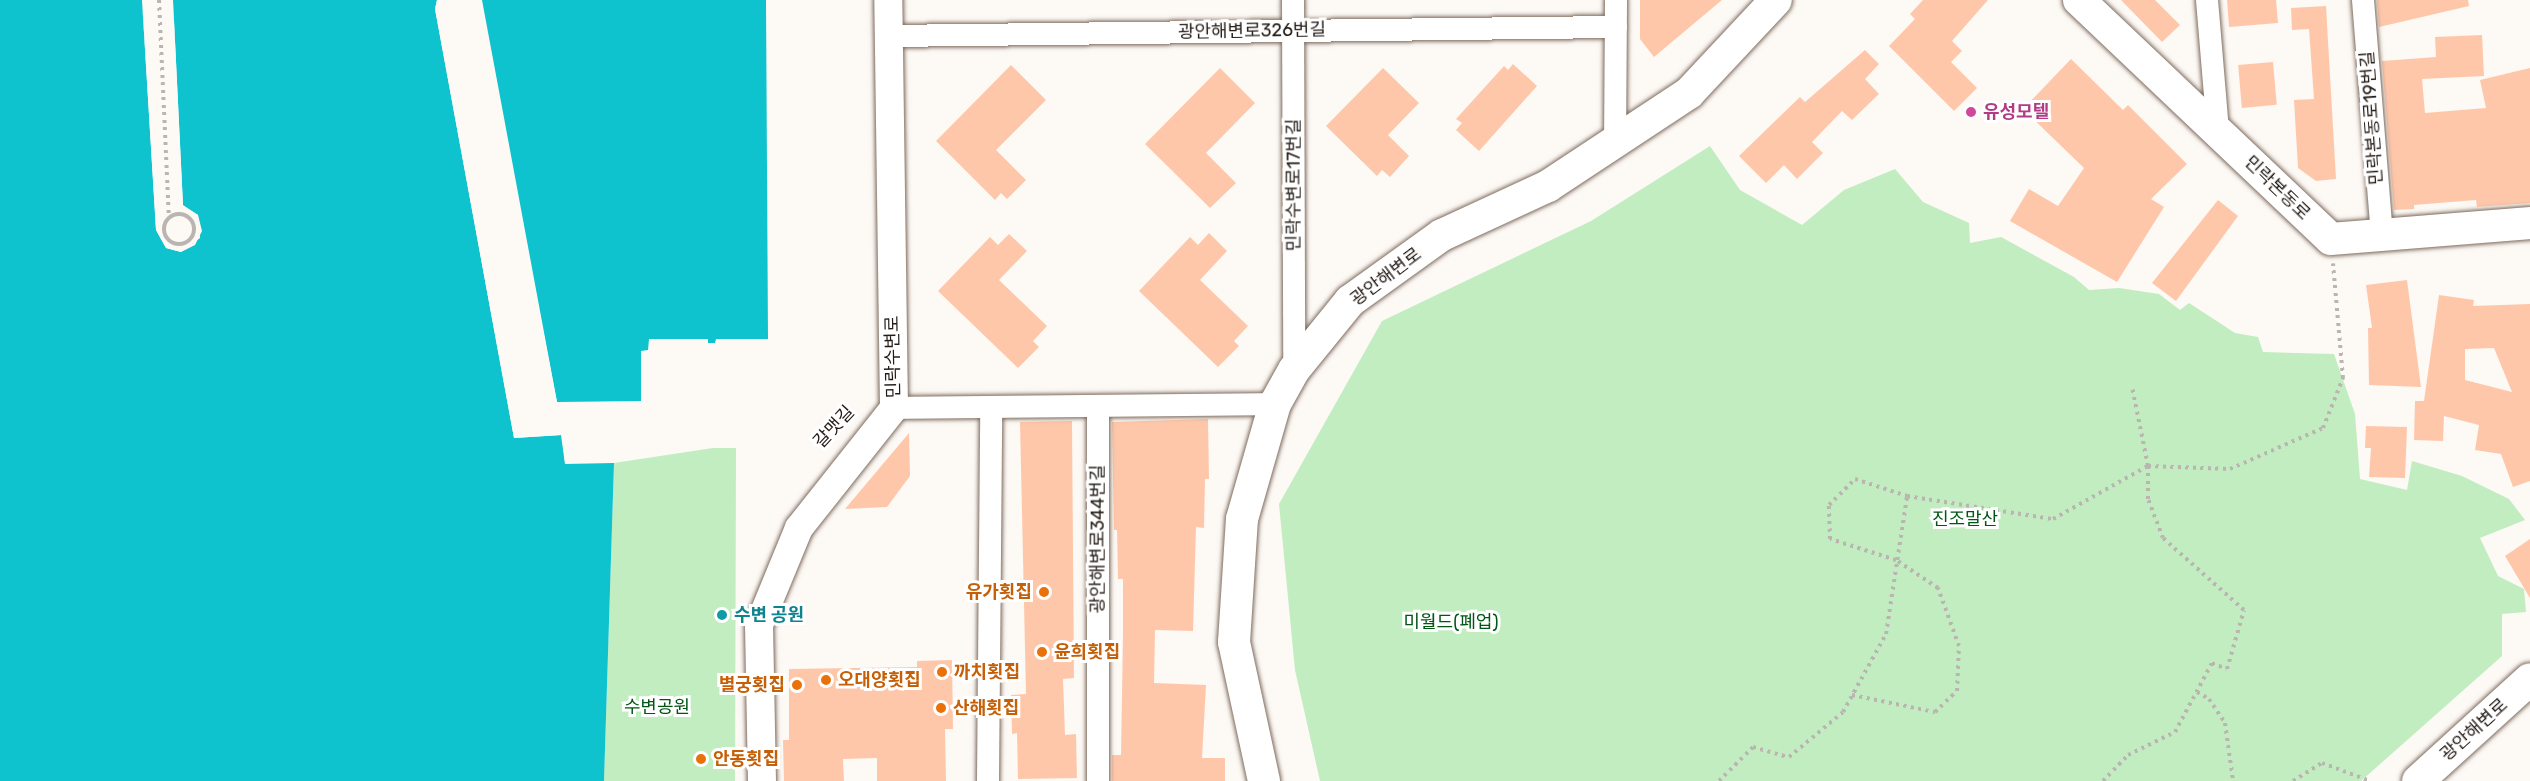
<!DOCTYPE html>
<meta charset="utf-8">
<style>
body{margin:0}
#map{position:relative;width:2530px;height:781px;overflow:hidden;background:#fdf9f5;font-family:Rubik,"Noto Sans KR",sans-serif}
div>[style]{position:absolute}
.green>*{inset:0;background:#c1edc1}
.water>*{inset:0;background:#0ec2ce}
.pier>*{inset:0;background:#fdf9f5}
.building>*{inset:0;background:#ffc7aa;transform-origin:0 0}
.path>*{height:4px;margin-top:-2px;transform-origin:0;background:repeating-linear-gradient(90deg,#bab5b1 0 3px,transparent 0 7.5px)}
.path>.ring{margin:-2px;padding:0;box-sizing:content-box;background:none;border:4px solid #bab5b1;border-radius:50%}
.roads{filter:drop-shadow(0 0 2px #7e6b5d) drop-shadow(0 0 2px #7e6b5d)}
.minor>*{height:22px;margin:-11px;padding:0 11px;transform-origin:11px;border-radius:11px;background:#fff}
.tertiary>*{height:28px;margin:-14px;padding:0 14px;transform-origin:14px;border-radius:14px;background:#fff}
.secondary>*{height:32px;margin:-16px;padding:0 16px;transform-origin:16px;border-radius:16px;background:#fff}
.dots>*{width:16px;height:16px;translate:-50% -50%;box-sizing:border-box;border:3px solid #fff;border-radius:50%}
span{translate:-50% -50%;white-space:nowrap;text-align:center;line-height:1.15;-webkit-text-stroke:6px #fff;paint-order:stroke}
.street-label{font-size:18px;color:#231b16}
.hotel-label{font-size:18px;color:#b23c85;font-weight:700}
.left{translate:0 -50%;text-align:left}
.park-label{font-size:18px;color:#015613}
.food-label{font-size:18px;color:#c56008;font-weight:700}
.right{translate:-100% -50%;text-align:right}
.culture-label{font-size:18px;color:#0d838f;font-weight:700}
</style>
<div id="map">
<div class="green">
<i style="clip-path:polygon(1710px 146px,1740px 190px,1802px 225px,1844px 190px,1895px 169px,1923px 202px,1969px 223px,1970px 243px,2001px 237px,2074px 277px,2089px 290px,2119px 288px,2159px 294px,2180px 310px,2189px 303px,2235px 333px,2258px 337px,2263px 352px,2334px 354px,2355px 414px,2360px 479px,2407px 490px,2412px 461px,2462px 476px,2509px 499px,2525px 520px,2480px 538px,2498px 576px,2524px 589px,2526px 612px,2502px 614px,2502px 656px,2361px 781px,1320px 781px,1295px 670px,1279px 504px,1382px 321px,1591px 221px)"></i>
<i style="clip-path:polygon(713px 448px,736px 448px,735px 781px,604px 781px,614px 463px)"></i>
</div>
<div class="water">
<i style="clip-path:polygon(0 0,142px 0,156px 230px,166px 248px,181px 252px,200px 238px,198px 215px,183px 206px,173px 0,437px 0,435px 9px,514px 438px,562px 435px,565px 463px,614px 463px,604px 781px,0 781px)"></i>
<i style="clip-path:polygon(482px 0,766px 0,768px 339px,716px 339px,715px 343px,708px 343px,708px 339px,649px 339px,648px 350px,641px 351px,641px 401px,557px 402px)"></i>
</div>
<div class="pier">
<i style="clip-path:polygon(142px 0,158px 229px,168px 246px,181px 249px,193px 243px,199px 230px,196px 217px,180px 206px,173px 0,183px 205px,198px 215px,202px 231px,195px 245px,181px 252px,166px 248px,156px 230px)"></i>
<i style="clip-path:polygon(437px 0,516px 435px,562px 432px,567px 460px,614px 463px,565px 464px,561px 435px,514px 438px,435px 9px)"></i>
<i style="clip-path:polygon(479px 0,557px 402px,614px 404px,554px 403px)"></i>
</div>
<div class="building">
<i style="clip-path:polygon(1640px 0,1722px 0,1654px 57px,1640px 39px)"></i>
<i style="clip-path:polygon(1923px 0,1988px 0,1952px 41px,1962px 51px,1951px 62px,1977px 88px,1954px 111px,1889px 46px,1915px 19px,1910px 14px)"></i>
<i style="clip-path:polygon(2121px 0,2155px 0,2180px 25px,2162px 42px)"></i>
<i style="clip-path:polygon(2227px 0,2276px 0,2278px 23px,2229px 27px)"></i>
<i style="clip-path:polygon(2377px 0,2468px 0,2469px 6px,2379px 27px)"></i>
<i style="clip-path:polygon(2326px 6px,2336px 179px,2316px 181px,2298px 168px,2294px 100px,2314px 99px,2309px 29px,2292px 30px,2291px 8px)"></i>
<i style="clip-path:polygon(2482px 35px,2484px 76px,2422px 79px,2425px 113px,2486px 108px,2480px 80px,2530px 68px,2530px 203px,2477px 207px,2476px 200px,2414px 205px,2414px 209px,2394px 210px,2382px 61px,2436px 57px,2435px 37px)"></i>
<i style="clip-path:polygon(1865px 50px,1879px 64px,1865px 79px,1879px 94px,1852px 120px,1842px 111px,1812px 142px,1823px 153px,1797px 179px,1784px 165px,1766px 183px,1739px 156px,1800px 97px,1805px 102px)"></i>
<i style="clip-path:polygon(2071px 59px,2123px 110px,2128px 105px,2187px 164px,2151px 199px,2164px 207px,2117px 282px,2010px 221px,2029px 189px,2058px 206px,2084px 168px,2023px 109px)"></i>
<i style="left:2273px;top:62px;width:43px;height:35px;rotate:85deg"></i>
<i style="clip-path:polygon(1513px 64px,1537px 86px,1479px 151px,1456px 130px,1462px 123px,1456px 119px,1504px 66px,1508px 70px)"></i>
<i style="clip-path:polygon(1011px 65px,1046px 100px,996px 150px,1026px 180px,1007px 199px,1001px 193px,995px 200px,936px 141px)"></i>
<i style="clip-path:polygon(1220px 68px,1255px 103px,1206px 153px,1236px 183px,1210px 208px,1145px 144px)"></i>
<i style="clip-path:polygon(1383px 68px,1419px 103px,1388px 135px,1409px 156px,1390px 177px,1382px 170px,1377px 176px,1326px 126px)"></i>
<i style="clip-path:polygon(2218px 200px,2238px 216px,2176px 301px,2152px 283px)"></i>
<i style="clip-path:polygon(1209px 233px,1227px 251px,1200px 280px,1248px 326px,1234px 341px,1239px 346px,1218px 367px,1139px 291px,1190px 237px,1198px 245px)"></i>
<i style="clip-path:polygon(1009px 234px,1027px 251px,999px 280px,1047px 326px,1033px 341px,1039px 347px,1018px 368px,938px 291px,990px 237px,998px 245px)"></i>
<i style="clip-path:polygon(2407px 280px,2421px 387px,2369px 385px,2368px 328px,2372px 328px,2366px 285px)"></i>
<i style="clip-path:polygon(evenodd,2439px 295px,2474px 300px,2473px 306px,2530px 304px,2530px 481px,2513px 487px,2501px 454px,2475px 450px,2479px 425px,2444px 416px,2443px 441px,2414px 440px,2415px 401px,2424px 401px,2439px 295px,2494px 348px,2512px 392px,2465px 380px,2465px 349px,2494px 348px)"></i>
<i style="clip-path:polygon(1208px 419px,1209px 479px,1205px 479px,1204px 528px,1196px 527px,1193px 631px,1155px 630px,1154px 683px,1206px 685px,1202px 758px,1225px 758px,1225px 781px,1112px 781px,1112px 755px,1121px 755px,1123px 634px,1123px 579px,1118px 579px,1117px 530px,1114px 530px,1112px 422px)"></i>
<i style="clip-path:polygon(1072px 421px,1074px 678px,1063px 679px,1065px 735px,1076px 734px,1077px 778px,1018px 779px,1017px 733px,1012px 734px,1011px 695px,1026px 694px,1020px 422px)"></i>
<i style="clip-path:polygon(2366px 426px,2407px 427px,2405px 478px,2369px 477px,2371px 448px,2365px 448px)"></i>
<i style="clip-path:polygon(909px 433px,910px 476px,887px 507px,845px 509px)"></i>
<i style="clip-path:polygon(2530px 539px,2530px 598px,2505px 556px)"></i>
<i style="clip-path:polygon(952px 660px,953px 729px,945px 729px,946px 781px,877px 781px,877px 758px,843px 759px,844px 781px,784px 781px,783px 740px,789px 740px,789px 669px,917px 667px,917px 661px)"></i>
</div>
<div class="path">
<i style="left:159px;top:0;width:217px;rotate:87.4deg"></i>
<i class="ring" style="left:164px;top:214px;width:26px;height:26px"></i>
<i style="left:2197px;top:692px;width:14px;rotate:30deg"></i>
<i style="left:2209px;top:699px;width:29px;rotate:56deg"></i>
<i style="left:2225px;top:723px;width:59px;rotate:82.1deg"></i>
<i style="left:1852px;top:695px;width:85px;rotate:11.6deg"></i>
<i style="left:1935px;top:712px;width:30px;rotate:-44deg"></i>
<i style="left:1957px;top:691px;width:45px;rotate:-87.5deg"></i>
<i style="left:1959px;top:646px;width:62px;rotate:-109.9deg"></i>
<i style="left:1938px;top:588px;width:50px;rotate:-146.3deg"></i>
<i style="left:1896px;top:560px;width:69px;rotate:-162.3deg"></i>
<i style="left:1830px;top:539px;width:34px;rotate:-92deg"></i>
<i style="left:1829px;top:505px;width:37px;rotate:-45deg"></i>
<i style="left:1855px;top:479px;width:55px;rotate:18.1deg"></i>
<i style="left:1719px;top:781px;width:48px;rotate:-45deg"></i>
<i style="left:1753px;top:747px;width:37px;rotate:16deg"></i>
<i style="left:1789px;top:757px;width:70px;rotate:-39.8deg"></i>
<i style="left:1843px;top:712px;width:89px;rotate:-61.1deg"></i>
<i style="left:1886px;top:634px;width:140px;rotate:-81.3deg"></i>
<i style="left:1907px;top:496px;width:148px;rotate:9deg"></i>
<i style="left:2053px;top:519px;width:109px;rotate:-29.2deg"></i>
<i style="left:2148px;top:466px;width:82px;rotate:2.1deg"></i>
<i style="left:2230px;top:469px;width:102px;rotate:-23.8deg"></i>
<i style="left:2323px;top:428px;width:54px;rotate:-68.2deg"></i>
<i style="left:2343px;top:378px;width:115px;rotate:-95deg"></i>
<i style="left:2103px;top:781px;width:36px;rotate:-46deg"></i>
<i style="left:2128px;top:755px;width:52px;rotate:-26.1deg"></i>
<i style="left:2175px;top:732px;width:78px;rotate:-61.8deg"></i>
<i style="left:2212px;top:663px;width:16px;rotate:22deg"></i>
<i style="left:2227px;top:669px;width:61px;rotate:-73.9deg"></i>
<i style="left:2244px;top:610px;width:108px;rotate:-138.4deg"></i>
<i style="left:2163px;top:538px;width:42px;rotate:-111deg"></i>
<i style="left:2148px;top:499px;width:33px;rotate:-90deg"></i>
<i style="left:2148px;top:466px;width:81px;rotate:-101.4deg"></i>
<i style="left:2293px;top:781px;width:34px;rotate:-32deg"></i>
<i style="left:2322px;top:763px;width:51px;rotate:20.6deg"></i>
</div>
<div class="roads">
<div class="minor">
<i style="left:1293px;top:0;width:370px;rotate:89.8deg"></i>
<i style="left:2207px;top:0;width:132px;rotate:85.2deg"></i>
<i style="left:2363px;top:0;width:236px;rotate:85.4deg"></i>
<i style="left:888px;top:36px;width:728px;rotate:-0.71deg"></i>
<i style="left:1615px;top:146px;width:146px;rotate:-89.6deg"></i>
<i style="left:894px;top:408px;width:381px;rotate:-0.6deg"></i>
<i style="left:988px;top:781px;width:374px;rotate:-89.5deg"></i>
<i style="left:1098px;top:781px;width:375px;rotate:-90deg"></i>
</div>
<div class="tertiary">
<i style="left:762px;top:781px;width:156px;rotate:-91.1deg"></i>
<i style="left:759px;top:625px;width:105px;rotate:-67.6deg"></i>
<i style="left:799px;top:528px;width:153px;rotate:-51.6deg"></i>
<i style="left:894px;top:408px;width:408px;rotate:-90.8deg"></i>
</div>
<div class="secondary">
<i style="left:2079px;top:0;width:347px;rotate:43.5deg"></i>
<i style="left:2331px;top:239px;width:200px;rotate:-4.6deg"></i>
<i style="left:1264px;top:781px;width:142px;rotate:-102.2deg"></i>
<i style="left:1234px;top:642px;width:123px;rotate:-86.3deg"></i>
<i style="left:1242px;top:519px;width:120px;rotate:-74deg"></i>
<i style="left:1275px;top:404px;width:39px;rotate:-61deg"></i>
<i style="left:1294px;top:370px;width:89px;rotate:-50.9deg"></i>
<i style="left:1350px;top:301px;width:113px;rotate:-35.7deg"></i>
<i style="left:1442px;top:235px;width:117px;rotate:-24.8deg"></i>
<i style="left:1548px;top:186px;width:169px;rotate:-33.4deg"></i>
<i style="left:1689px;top:93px;width:127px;rotate:-46.9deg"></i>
<i style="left:2418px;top:781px;width:151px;rotate:-42.3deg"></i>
</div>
</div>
<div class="dots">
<i style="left:1971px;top:112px;background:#d1479c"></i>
<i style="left:1044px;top:592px;background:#e8710a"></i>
<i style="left:722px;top:615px;background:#0f9aa8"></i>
<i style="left:1042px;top:652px;background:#e8710a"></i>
<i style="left:942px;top:672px;background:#e8710a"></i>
<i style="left:826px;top:680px;background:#e8710a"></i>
<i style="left:797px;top:685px;background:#e8710a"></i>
<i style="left:941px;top:708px;background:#e8710a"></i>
<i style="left:701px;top:759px;background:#e8710a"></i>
</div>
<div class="street-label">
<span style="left:1252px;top:31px;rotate:-1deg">광안해변로326번길</span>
<span style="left:2372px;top:118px;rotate:-94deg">민락본동로19번길</span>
<span style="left:1294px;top:185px;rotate:-90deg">민락수변로17번길</span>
<span style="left:2277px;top:188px;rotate:44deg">민락본동로</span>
<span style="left:1386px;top:277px;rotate:-37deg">광안해변로</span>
<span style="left:893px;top:357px;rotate:-91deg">민락수변로</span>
<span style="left:834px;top:427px;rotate:-47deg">갈맷길</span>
<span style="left:1098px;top:539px;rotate:-90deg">광안해변로344번길</span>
<span style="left:2474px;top:730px;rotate:-42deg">광안해변로</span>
</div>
<div class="hotel-label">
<span class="left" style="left:1983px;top:112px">유성모텔</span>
</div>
<div class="park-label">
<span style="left:1965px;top:519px">진조말산</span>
<span style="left:1451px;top:622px">미월드(폐업)</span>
<span style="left:657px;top:707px">수변공원</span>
</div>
<div class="food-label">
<span class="right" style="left:1032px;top:592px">유가횟집</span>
<span class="left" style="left:1054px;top:652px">윤희횟집</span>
<span class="left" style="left:954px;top:672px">까치횟집</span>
<span class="left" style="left:838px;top:680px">오대양횟집</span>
<span class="right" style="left:785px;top:685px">별궁횟집</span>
<span class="left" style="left:953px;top:708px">산해횟집</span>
<span class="left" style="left:713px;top:759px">안동횟집</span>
</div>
<div class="culture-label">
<span class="left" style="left:734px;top:615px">수변 공원</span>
</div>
</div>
